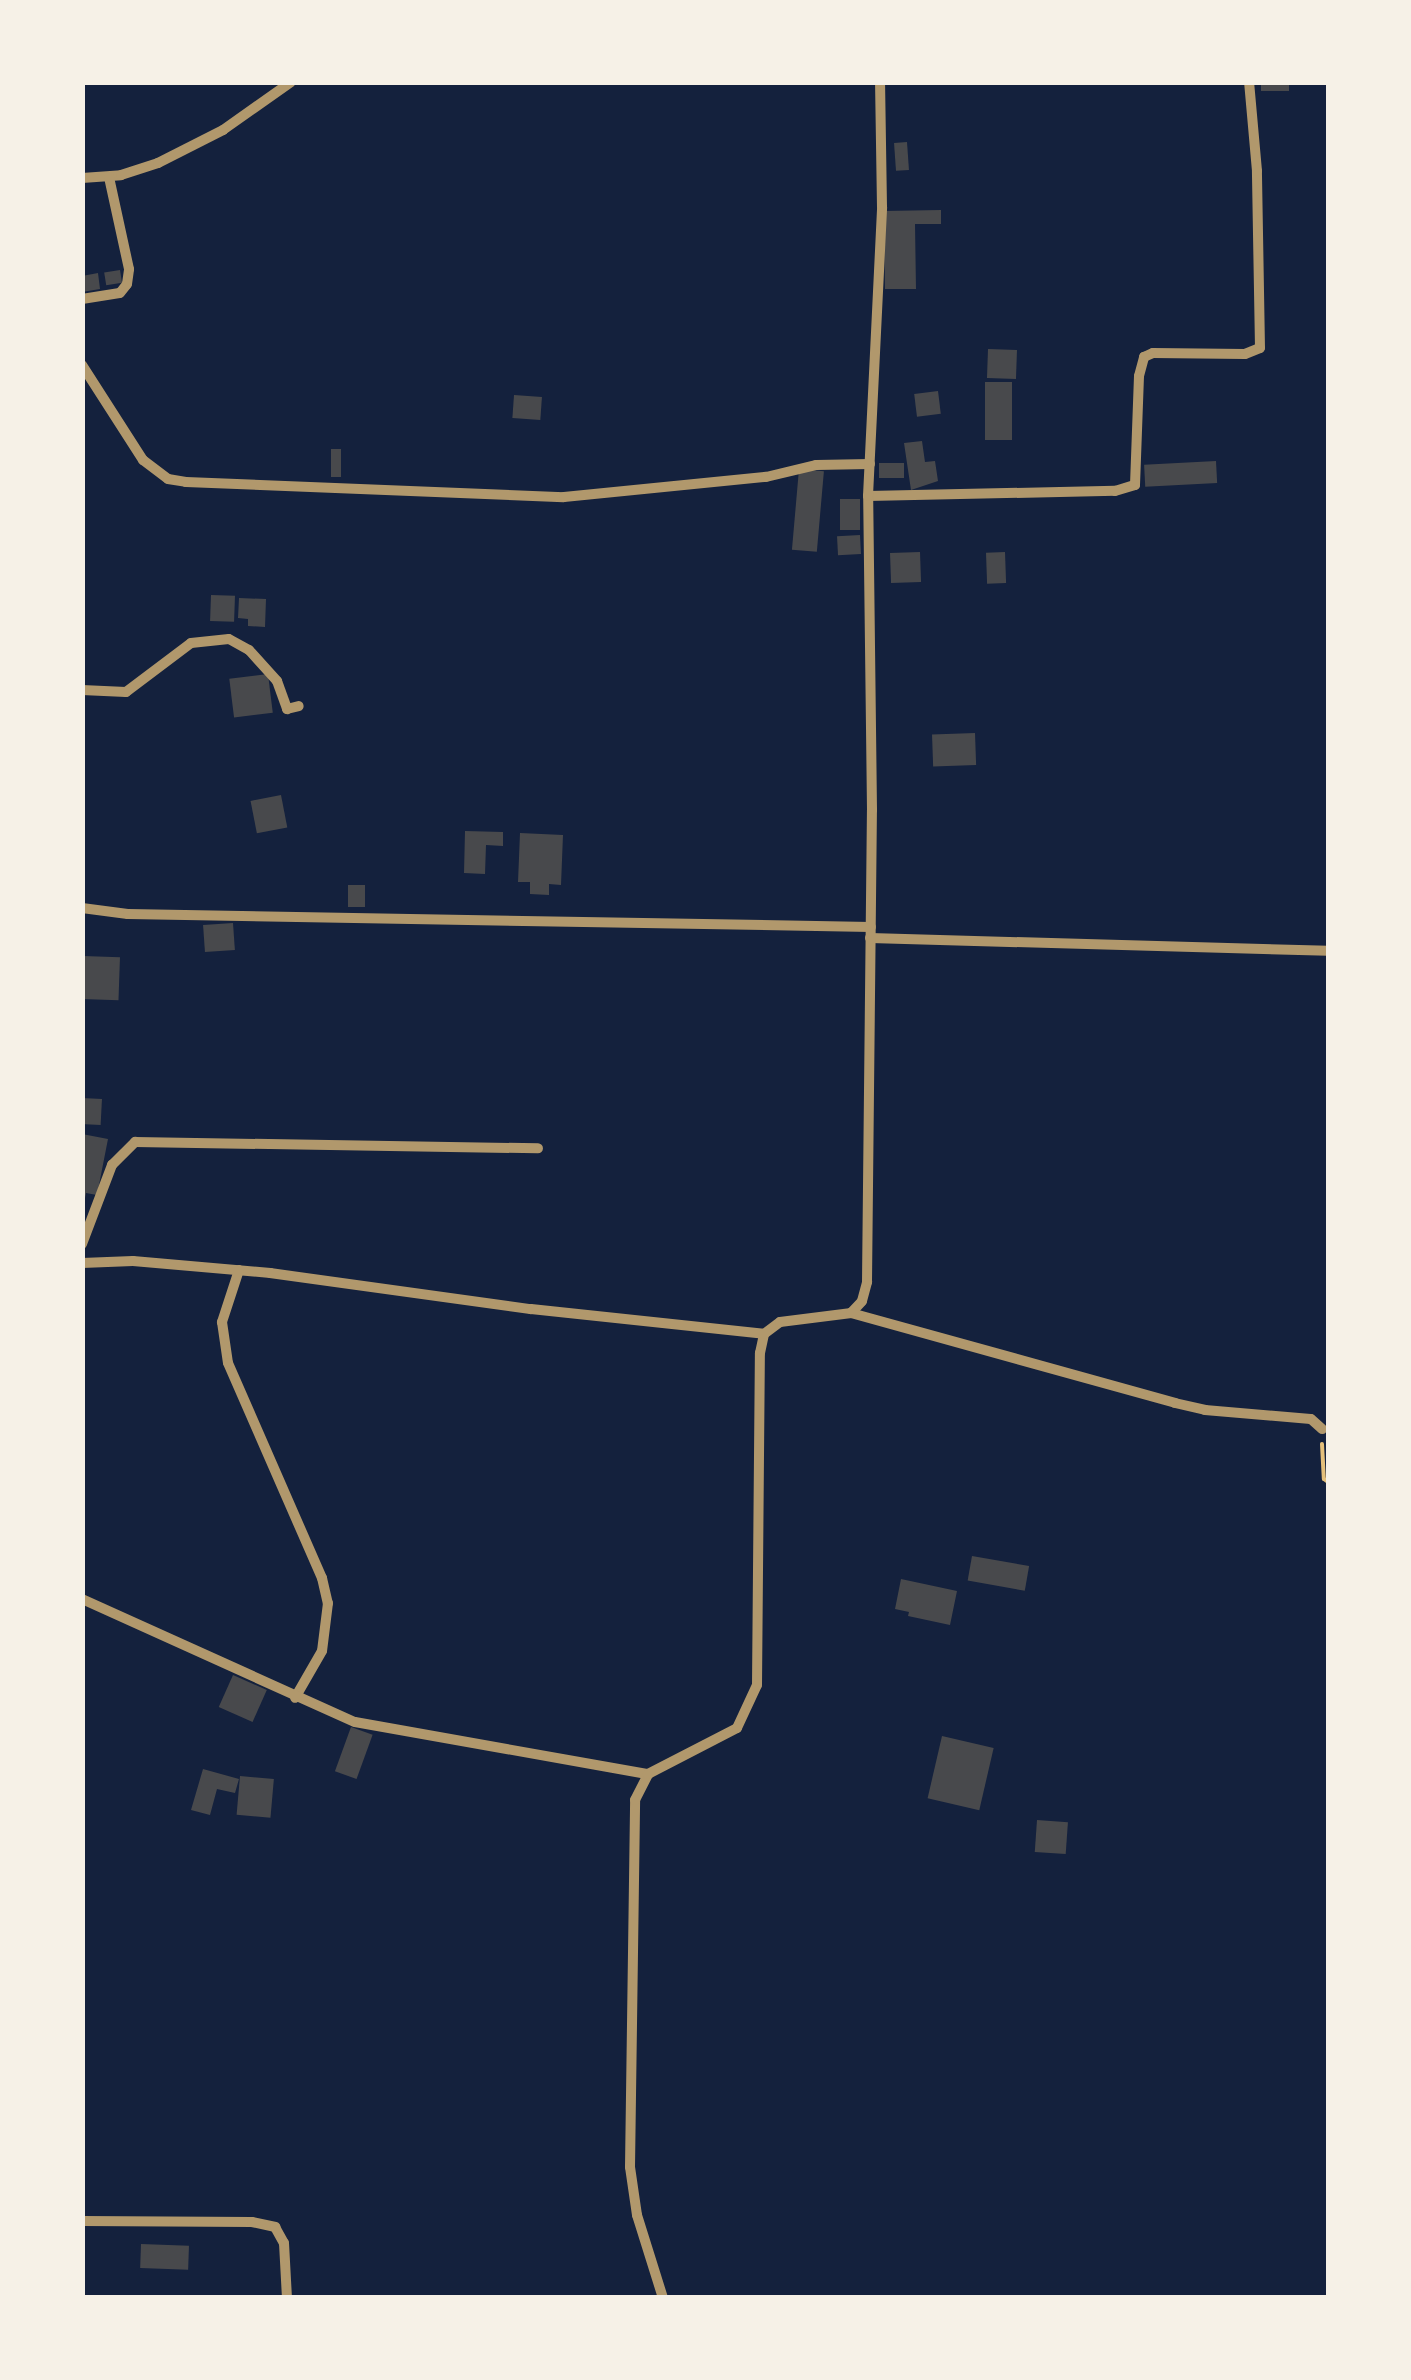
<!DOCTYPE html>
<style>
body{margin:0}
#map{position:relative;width:1411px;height:2380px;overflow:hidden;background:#14213d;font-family:Mulish,sans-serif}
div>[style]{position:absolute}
.building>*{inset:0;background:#48494c;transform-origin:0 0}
.path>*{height:4px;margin:-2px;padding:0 2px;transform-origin:2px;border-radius:2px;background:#e5c07b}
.minor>*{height:10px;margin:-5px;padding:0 5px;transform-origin:5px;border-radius:5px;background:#b1986c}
span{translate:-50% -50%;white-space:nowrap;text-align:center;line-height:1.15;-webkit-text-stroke:8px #f6f1e7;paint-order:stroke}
.frame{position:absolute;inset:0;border:85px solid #f6f1e7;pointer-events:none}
</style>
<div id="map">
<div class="building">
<i style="left:1261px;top:82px;width:28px;height:9px"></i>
<i style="left:907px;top:142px;width:28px;height:13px;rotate:86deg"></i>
<i style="clip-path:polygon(941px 210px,941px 224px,915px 224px,916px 289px,885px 289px,884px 211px)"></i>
<i style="left:120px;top:270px;width:13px;height:16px;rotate:81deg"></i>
<i style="clip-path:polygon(98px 273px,100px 289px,82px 292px,82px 276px)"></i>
<i style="left:988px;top:349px;width:29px;height:29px;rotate:2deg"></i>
<i style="left:985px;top:382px;width:27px;height:58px"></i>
<i style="left:938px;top:391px;width:23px;height:24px;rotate:83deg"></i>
<i style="left:514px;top:395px;width:28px;height:23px;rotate:4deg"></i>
<i style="clip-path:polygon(922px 441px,925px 462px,935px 461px,938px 481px,911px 490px,904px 443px)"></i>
<i style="left:331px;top:449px;width:10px;height:28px"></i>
<i style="left:1216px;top:461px;width:22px;height:72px;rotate:87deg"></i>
<i style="left:904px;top:463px;width:15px;height:25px;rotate:90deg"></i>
<i style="left:799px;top:469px;width:25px;height:81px;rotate:5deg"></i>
<i style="left:840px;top:499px;width:20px;height:31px"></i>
<i style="left:860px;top:535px;width:19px;height:23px;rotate:87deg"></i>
<i style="left:920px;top:552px;width:30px;height:30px;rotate:88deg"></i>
<i style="left:1005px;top:552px;width:31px;height:19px;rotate:88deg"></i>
<i style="left:211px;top:595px;width:24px;height:26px;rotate:2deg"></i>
<i style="clip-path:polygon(239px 598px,266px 599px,265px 627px,248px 626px,248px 619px,238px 618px)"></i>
<i style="left:268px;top:674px;width:39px;height:39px;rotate:83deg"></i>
<i style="left:975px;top:733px;width:32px;height:43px;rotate:88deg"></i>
<i style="left:281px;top:795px;width:33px;height:31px;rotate:79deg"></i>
<i style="clip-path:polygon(465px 831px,503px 832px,503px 846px,486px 845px,485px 874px,464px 873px)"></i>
<i style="clip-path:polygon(520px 833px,563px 835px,561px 885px,549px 884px,549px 895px,530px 894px,530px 882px,518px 882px)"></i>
<i style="left:348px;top:885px;width:17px;height:22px"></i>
<i style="left:233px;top:923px;width:27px;height:30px;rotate:86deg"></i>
<i style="left:83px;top:956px;width:37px;height:43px;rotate:2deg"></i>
<i style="left:82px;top:1098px;width:20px;height:26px;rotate:3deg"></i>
<i style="clip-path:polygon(82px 1134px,108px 1139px,97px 1195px,86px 1193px,84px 1203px)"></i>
<i style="left:972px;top:1556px;width:58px;height:25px;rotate:10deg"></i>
<i style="clip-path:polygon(901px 1579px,957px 1591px,950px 1625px,908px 1616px,909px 1612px,895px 1609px)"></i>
<i style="left:233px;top:1675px;width:37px;height:35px;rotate:24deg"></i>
<i style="left:351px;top:1727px;width:23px;height:47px;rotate:20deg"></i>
<i style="left:942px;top:1736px;width:53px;height:64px;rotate:13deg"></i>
<i style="clip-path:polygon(203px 1769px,239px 1779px,235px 1793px,217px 1789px,210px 1815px,191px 1810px)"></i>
<i style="left:240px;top:1776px;width:34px;height:39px;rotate:5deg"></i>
<i style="left:1037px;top:1820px;width:31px;height:32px;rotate:4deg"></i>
<i style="left:141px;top:2244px;width:48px;height:24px;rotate:2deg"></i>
</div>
<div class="path">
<i style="left:1322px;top:1444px;width:35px;rotate:87deg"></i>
<i style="left:1324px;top:1479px;width:5px;rotate:37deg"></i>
</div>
<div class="minor">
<i style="left:82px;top:178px;width:39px;rotate:-4deg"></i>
<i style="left:121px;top:175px;width:39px;rotate:-18deg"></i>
<i style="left:158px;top:163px;width:73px;rotate:-26.9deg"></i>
<i style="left:223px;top:130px;width:83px;rotate:-35.2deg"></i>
<i style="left:82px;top:299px;width:38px;rotate:-9deg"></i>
<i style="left:120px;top:293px;width:11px;rotate:-52deg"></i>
<i style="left:127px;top:284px;width:15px;rotate:-82deg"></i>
<i style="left:129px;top:269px;width:94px;rotate:-102.3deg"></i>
<i style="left:82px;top:365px;width:113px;rotate:57.3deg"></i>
<i style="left:143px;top:460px;width:31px;rotate:37deg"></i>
<i style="left:168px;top:479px;width:18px;rotate:9deg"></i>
<i style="left:186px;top:482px;width:378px;rotate:2.3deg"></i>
<i style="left:564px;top:497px;width:203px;rotate:-5.7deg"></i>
<i style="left:766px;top:477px;width:51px;rotate:-13.5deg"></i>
<i style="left:816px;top:465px;width:54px;rotate:-1.1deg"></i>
<i style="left:868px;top:496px;width:247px;rotate:-1.2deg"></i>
<i style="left:1115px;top:491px;width:21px;rotate:-17deg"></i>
<i style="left:1135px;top:485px;width:109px;rotate:-87.9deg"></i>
<i style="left:1139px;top:376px;width:20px;rotate:-75deg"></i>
<i style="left:1144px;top:357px;width:10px;rotate:-24deg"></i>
<i style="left:1153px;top:353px;width:92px;rotate:0.6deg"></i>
<i style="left:1245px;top:354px;width:16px;rotate:-22deg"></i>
<i style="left:1260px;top:348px;width:177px;rotate:-91deg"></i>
<i style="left:1257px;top:171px;width:89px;rotate:-95.1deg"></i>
<i style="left:82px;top:690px;width:44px;rotate:2.6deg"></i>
<i style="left:126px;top:692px;width:81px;rotate:-37deg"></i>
<i style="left:191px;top:643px;width:38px;rotate:-6deg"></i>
<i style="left:229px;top:639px;width:23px;rotate:29deg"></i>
<i style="left:249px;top:650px;width:42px;rotate:47.9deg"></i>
<i style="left:277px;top:681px;width:30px;rotate:70deg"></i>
<i style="left:287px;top:709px;width:12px;rotate:-14deg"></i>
<i style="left:82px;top:908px;width:46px;rotate:7.4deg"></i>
<i style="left:128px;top:914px;width:743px;rotate:1deg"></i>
<i style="left:870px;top:938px;width:458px;rotate:1.6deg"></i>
<i style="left:82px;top:1244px;width:85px;rotate:-69.2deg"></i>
<i style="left:112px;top:1165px;width:33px;rotate:-45deg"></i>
<i style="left:135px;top:1142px;width:403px;rotate:0.9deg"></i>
<i style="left:82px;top:1263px;width:51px;rotate:-2.2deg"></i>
<i style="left:133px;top:1261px;width:138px;rotate:5deg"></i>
<i style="left:270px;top:1273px;width:263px;rotate:7.9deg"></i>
<i style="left:531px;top:1309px;width:234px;rotate:6.1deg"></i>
<i style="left:239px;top:1270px;width:55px;rotate:108.1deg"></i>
<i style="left:222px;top:1322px;width:41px;rotate:81.7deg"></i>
<i style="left:228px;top:1363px;width:235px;rotate:66.4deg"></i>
<i style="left:322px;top:1578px;width:26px;rotate:77deg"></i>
<i style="left:328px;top:1603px;width:48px;rotate:97.1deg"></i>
<i style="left:322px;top:1651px;width:54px;rotate:119.9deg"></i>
<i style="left:851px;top:1313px;width:336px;rotate:15.5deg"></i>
<i style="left:1175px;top:1403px;width:31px;rotate:13deg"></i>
<i style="left:1205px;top:1410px;width:106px;rotate:4.9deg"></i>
<i style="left:1311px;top:1419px;width:15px;rotate:42deg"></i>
<i style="left:82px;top:1599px;width:299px;rotate:24.3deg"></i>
<i style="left:355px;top:1722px;width:298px;rotate:10.1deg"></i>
<i style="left:82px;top:2221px;width:170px;rotate:0.3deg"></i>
<i style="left:252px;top:2222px;width:24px;rotate:12deg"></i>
<i style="left:275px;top:2227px;width:18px;rotate:61deg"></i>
<i style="left:284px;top:2243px;width:55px;rotate:86.9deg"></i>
<i style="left:663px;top:2298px;width:87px;rotate:-107.4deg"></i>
<i style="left:637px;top:2215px;width:49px;rotate:-98.3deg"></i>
<i style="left:630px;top:2167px;width:367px;rotate:-89.2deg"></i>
<i style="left:635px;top:1800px;width:29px;rotate:-63deg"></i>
<i style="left:648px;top:1774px;width:100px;rotate:-27.3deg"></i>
<i style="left:737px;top:1728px;width:47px;rotate:-65.1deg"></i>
<i style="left:757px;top:1685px;width:332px;rotate:-89.5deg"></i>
<i style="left:760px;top:1353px;width:19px;rotate:-78deg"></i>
<i style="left:764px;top:1334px;width:20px;rotate:-37deg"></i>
<i style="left:780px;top:1322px;width:72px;rotate:-7.2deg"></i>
<i style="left:851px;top:1313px;width:16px;rotate:-47deg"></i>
<i style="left:862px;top:1301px;width:20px;rotate:-75deg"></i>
<i style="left:867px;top:1282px;width:472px;rotate:-89.4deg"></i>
<i style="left:872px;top:810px;width:314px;rotate:-90.7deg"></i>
<i style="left:868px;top:496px;width:289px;rotate:-87.2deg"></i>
<i style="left:882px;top:207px;width:125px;rotate:-90.9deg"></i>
</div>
<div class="frame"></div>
</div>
